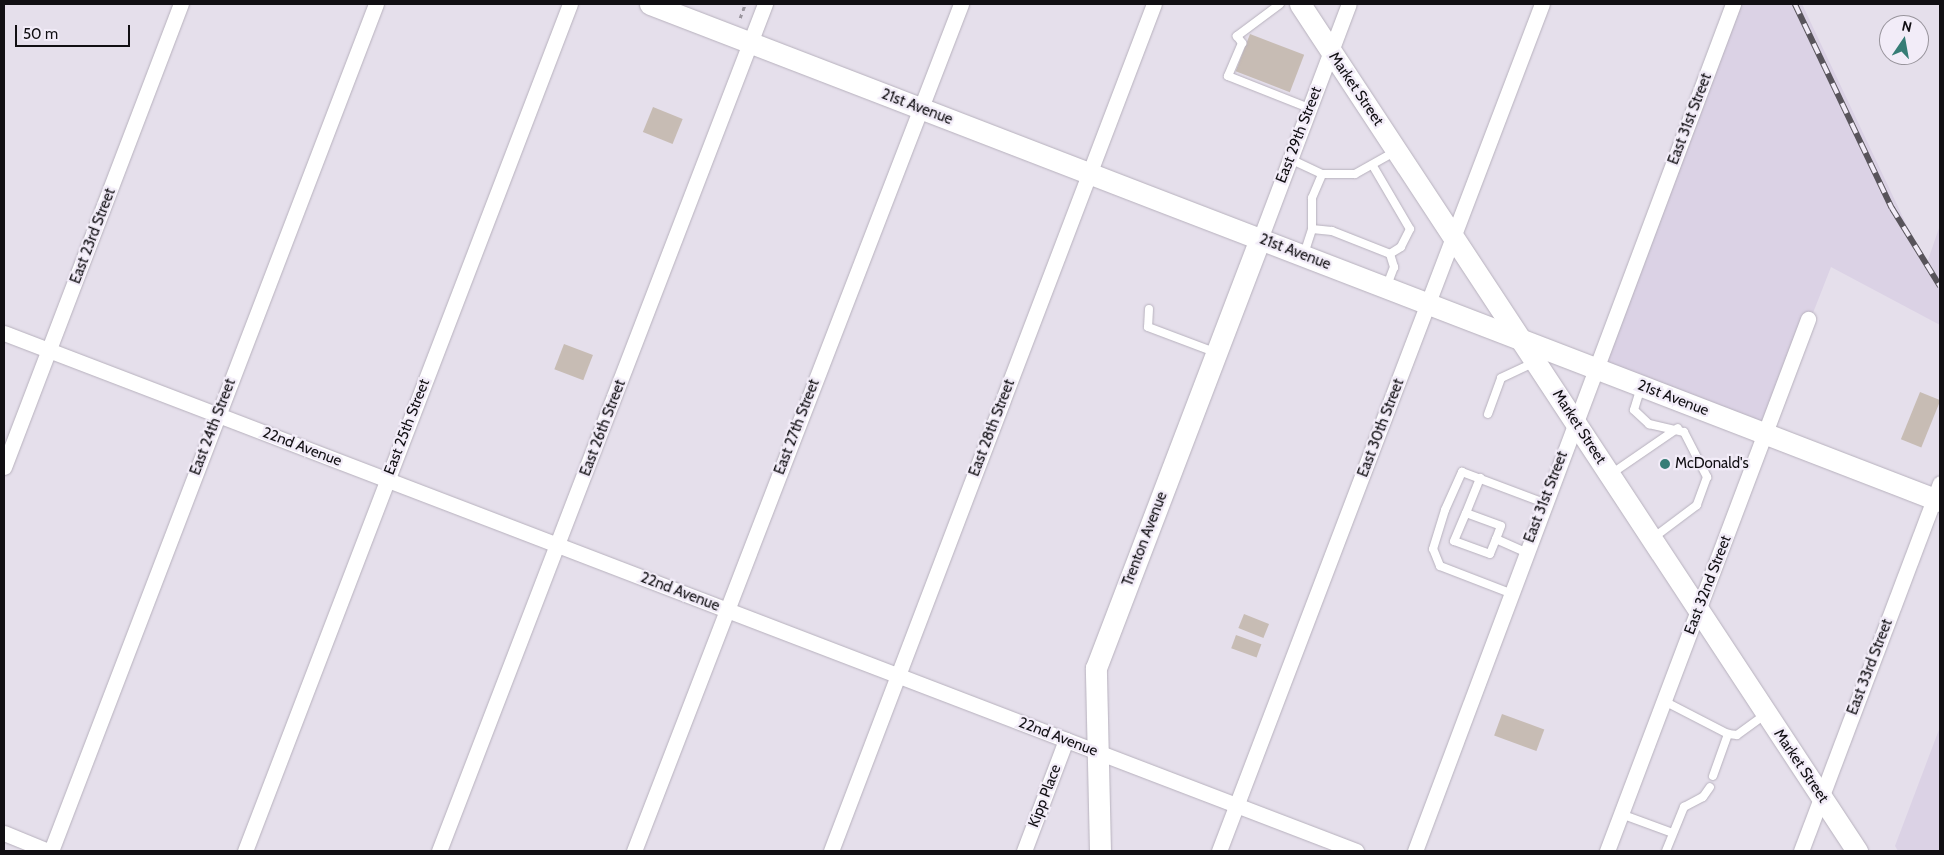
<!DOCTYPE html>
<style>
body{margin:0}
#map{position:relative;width:1944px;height:855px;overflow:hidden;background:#e5dfeb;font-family:Cabin,sans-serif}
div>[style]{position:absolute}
.built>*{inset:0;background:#dbd2e5}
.building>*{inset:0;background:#c7bcb4;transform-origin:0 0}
.path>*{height:2.5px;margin-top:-1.25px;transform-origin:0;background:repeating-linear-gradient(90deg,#9b969f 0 4px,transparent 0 8px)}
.roads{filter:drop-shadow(0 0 1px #b7b1bd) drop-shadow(0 0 1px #b7b1bd)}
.lane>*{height:8px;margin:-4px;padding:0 4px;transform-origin:4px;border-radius:4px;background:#fff}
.street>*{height:15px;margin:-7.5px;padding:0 7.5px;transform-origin:7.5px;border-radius:7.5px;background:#fff}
.secondary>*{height:21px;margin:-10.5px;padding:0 10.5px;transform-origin:10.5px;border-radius:10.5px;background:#fff}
.rail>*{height:5.5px;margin-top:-2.75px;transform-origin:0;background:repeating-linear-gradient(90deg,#f2ecf8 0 11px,#58545b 0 22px);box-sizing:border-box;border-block:1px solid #58545b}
.dots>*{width:14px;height:14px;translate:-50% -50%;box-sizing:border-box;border:2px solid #f2ecf8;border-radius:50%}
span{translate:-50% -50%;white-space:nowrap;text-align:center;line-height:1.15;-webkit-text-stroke:4.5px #f2ecf8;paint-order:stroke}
.street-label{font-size:15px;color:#110f13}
.poi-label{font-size:15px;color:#110f13}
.left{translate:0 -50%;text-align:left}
.frame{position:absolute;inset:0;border:5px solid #110f13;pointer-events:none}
.north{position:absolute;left:1879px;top:15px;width:50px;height:50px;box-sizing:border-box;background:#f2ecf8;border:1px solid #98949c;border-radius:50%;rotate:12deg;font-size:14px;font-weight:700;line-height:20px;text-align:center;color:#110f13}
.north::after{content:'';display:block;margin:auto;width:18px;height:22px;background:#367d76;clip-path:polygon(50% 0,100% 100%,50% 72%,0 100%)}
.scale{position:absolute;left:15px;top:25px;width:115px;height:22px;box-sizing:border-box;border:2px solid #110f13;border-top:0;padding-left:6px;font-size:15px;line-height:18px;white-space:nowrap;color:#110f13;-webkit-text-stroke:4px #f2ecf8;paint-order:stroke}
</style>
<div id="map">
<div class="built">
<i style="clip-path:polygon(1733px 4px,1802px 4px,1926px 266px,1940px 225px,1940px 325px,1831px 267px,1766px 433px,1598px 368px)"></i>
<i style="clip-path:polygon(1940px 727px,1940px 851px,1898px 851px,1895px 846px)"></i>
</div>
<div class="building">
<i style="left:1250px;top:34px;width:58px;height:40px;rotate:21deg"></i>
<i style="left:653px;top:107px;width:32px;height:27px;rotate:22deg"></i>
<i style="left:564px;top:344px;width:31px;height:27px;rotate:21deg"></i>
<i style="left:1920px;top:392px;width:22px;height:51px;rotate:22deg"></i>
<i style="left:1244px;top:614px;width:27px;height:15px;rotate:22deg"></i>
<i style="left:1236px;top:635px;width:27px;height:14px;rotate:20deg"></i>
<i style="left:1502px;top:714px;width:45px;height:23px;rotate:20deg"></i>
</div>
<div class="path">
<i style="left:740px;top:18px;width:15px;rotate:-70deg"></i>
</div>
<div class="roads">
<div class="lane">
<i style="left:1280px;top:4px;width:54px;rotate:143.3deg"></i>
<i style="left:1237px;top:36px;width:9px;rotate:54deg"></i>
<i style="left:1242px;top:43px;width:36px;rotate:113deg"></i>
<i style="left:1228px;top:76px;width:87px;rotate:21.6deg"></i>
<i style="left:1290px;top:159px;width:35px;rotate:25deg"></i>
<i style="left:1322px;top:174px;width:33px"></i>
<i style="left:1355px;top:174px;width:47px;rotate:-29.3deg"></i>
<i style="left:1373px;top:166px;width:73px;rotate:59.6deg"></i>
<i style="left:1410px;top:229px;width:20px;rotate:117deg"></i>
<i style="left:1401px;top:247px;width:13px;rotate:148deg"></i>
<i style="left:1312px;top:229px;width:20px;rotate:6deg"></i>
<i style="left:1332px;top:231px;width:62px;rotate:21.6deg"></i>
<i style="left:1390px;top:254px;width:14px;rotate:73deg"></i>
<i style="left:1394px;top:267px;width:19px;rotate:111deg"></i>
<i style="left:1304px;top:254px;width:26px;rotate:-72deg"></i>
<i style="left:1312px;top:229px;width:31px;rotate:-90deg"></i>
<i style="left:1312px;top:198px;width:26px;rotate:-67deg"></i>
<i style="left:1149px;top:309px;width:18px;rotate:93deg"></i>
<i style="left:1148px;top:327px;width:71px;rotate:20.7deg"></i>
<i style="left:1641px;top:387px;width:24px;rotate:107deg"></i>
<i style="left:1634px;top:410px;width:21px;rotate:43deg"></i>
<i style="left:1649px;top:424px;width:36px;rotate:13deg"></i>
<i style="left:1684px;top:432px;width:51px;rotate:62.9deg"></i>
<i style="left:1707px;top:477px;width:30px;rotate:110deg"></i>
<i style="left:1697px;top:505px;width:55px;rotate:143.1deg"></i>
<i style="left:1488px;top:414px;width:38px;rotate:-70deg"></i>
<i style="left:1501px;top:378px;width:38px;rotate:-25deg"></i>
<i style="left:1611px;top:474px;width:81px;rotate:-34.5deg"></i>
<i style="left:1466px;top:513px;width:38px;rotate:-68deg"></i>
<i style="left:1496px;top:539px;width:16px;rotate:112deg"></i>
<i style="left:1490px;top:554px;width:38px;rotate:-160deg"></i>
<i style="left:1454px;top:541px;width:30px;rotate:-67deg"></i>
<i style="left:1466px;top:513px;width:37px;rotate:20deg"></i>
<i style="left:1501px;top:526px;width:14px;rotate:111deg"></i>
<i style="left:1496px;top:539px;width:32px;rotate:24deg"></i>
<i style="left:1510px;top:593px;width:75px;rotate:-158.9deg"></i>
<i style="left:1440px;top:566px;width:18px;rotate:-112deg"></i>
<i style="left:1433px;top:549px;width:41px;rotate:-72.9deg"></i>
<i style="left:1445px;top:510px;width:42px;rotate:-65.9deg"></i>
<i style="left:1462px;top:472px;width:88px;rotate:20.7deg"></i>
<i style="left:1664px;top:701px;width:72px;rotate:27.3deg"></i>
<i style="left:1728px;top:734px;width:9px;rotate:6deg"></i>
<i style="left:1737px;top:735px;width:34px;rotate:-36deg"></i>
<i style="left:1713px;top:776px;width:45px;rotate:-70.3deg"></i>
<i style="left:1621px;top:814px;width:55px;rotate:20.1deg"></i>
<i style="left:1666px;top:851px;width:48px;rotate:-67.8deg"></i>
<i style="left:1684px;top:807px;width:21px;rotate:-28deg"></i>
<i style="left:1703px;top:797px;width:12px;rotate:-55deg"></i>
</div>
<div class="street">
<i style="left:1260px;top:239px;width:251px;rotate:-69.3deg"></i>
<i style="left:4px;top:333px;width:1448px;rotate:20.96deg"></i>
<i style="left:4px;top:467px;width:496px;rotate:-69.1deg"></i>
<i style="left:4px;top:833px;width:48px;rotate:22.2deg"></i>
<i style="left:51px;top:851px;width:907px;rotate:-69.01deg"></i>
<i style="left:245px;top:851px;width:907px;rotate:-69.01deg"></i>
<i style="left:439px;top:851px;width:908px;rotate:-68.95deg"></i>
<i style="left:634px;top:851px;width:908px;rotate:-68.89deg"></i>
<i style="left:831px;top:851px;width:906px;rotate:-69.13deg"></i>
<i style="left:1024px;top:851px;width:119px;rotate:-69.3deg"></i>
<i style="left:1219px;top:851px;width:906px;rotate:-69.13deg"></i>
<i style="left:1415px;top:851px;width:905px;rotate:-69.42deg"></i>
<i style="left:1607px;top:851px;width:569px;rotate:-69.3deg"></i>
<i style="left:1801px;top:851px;width:393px;rotate:-69.3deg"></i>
</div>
<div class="secondary">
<i style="left:650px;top:4px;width:1382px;rotate:21.07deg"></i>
<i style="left:1300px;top:4px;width:1014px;rotate:56.67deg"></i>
<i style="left:1100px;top:851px;width:183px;rotate:-91.3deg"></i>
<i style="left:1096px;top:668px;width:459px;rotate:-69.1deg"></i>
</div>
</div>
<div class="rail">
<i style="left:1795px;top:4px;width:226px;rotate:64.6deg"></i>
<i style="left:1892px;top:208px;width:92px;rotate:58.4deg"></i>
</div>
<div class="dots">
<i style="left:1665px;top:464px;background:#367d76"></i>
</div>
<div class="street-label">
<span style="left:1356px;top:89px;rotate:56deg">Market Street</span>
<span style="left:917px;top:107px;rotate:21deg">21st Avenue</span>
<span style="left:1690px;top:119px;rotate:-69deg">East 31st Street</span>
<span style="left:1299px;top:135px;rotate:-69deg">East 29th Street</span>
<span style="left:93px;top:236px;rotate:-69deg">East 23rd Street</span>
<span style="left:1295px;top:252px;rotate:21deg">21st Avenue</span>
<span style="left:1673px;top:398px;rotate:21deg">21st Avenue</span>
<span style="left:213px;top:427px;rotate:-69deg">East 24th Street</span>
<span style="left:407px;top:427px;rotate:-69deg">East 25th Street</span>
<span style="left:797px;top:427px;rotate:-69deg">East 27th Street</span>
<span style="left:1579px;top:427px;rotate:57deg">Market Street</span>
<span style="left:603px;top:428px;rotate:-69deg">East 26th Street</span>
<span style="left:992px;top:428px;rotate:-69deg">East 28th Street</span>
<span style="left:1381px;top:428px;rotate:-69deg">East 30th Street</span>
<span style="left:302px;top:447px;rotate:21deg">22nd Avenue</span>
<span style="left:1546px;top:497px;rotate:-69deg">East 31st Street</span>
<span style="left:1145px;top:539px;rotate:-69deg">Trenton Avenue</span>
<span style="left:1708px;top:585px;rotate:-69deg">East 32nd Street</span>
<span style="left:680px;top:592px;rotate:21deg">22nd Avenue</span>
<span style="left:1870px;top:667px;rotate:-69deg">East 33rd Street</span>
<span style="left:1058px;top:737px;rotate:21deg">22nd Avenue</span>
<span style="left:1801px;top:766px;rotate:56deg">Market Street</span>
<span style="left:1045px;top:796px;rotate:-69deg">Kipp Place</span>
</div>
<div class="poi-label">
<span class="left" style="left:1675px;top:464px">McDonald's</span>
</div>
<div class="frame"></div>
<div class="north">N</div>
<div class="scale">50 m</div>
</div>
